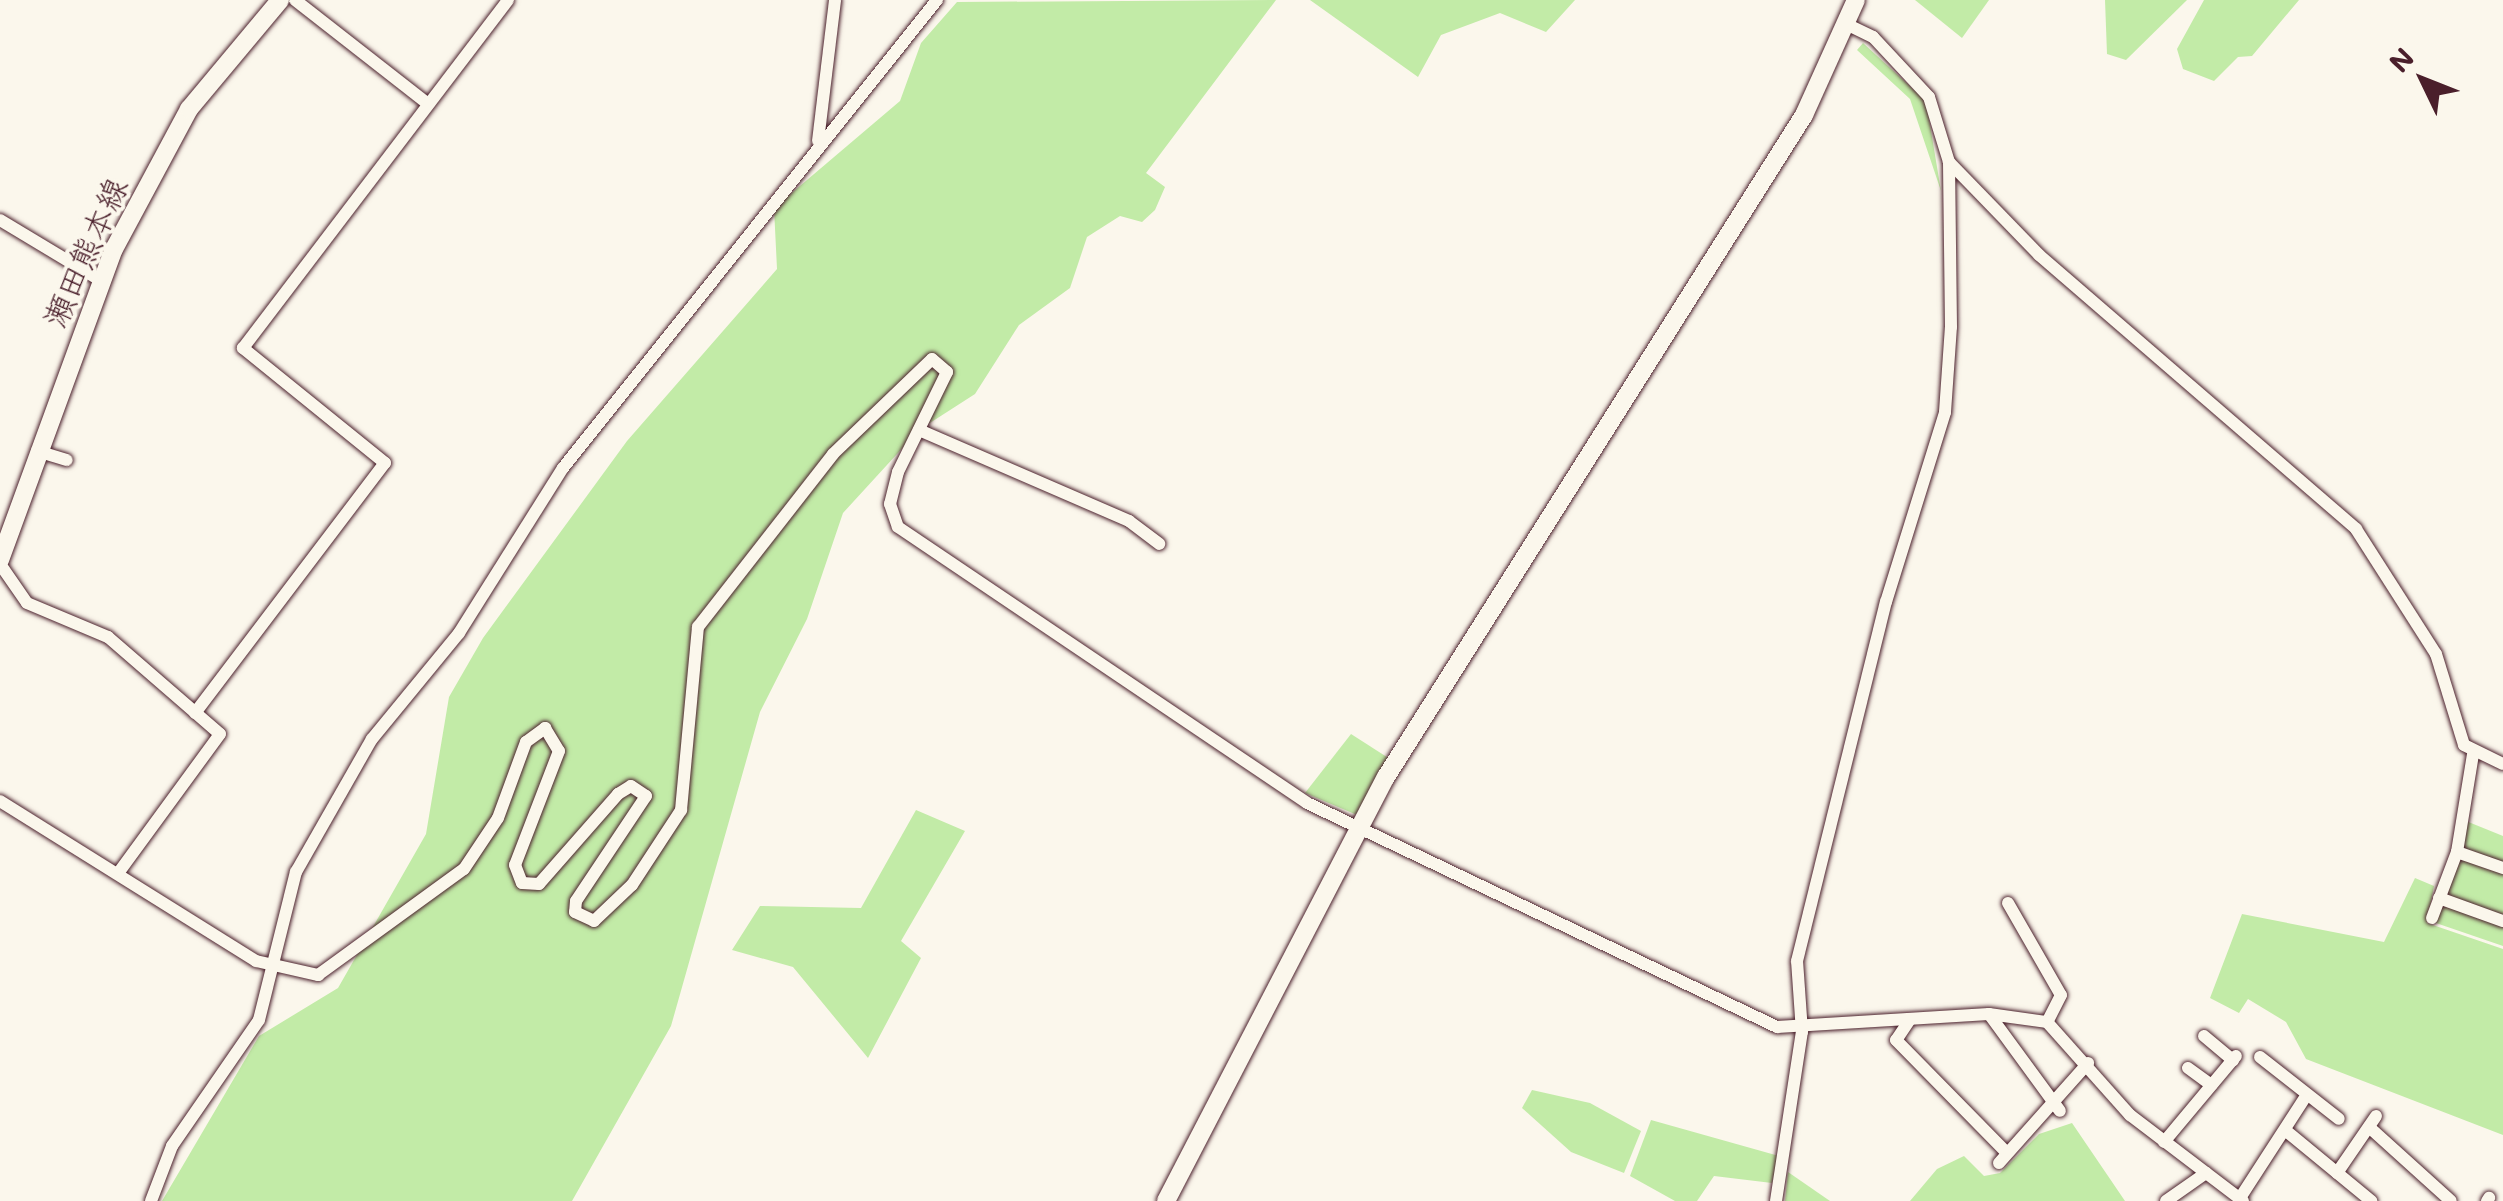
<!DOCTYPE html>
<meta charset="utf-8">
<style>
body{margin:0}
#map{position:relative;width:2503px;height:1201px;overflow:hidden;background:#fbf7ec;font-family:Mali,"Klee One",sans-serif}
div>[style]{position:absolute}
.green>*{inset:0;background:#c2eba7}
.roads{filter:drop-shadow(0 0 2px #4a1f2b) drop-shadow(0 0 2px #4a1f2b)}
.street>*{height:12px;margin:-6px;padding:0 6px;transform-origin:6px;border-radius:6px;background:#fbf7ec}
.secondary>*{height:18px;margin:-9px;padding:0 9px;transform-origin:9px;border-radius:9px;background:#fbf7ec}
span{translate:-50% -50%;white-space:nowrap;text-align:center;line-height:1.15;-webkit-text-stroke:8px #fbf7ec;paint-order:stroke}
.street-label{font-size:32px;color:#4a1f2b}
.north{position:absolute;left:2373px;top:30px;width:100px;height:100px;-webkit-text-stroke:8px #fbf7ec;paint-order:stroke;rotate:313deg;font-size:28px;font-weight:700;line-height:40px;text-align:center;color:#4a1f2b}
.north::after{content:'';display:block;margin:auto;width:35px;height:45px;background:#4a1f2b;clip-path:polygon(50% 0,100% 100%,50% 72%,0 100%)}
</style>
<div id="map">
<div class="green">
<i style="clip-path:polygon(1276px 0,1146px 173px,1165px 187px,1155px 210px,1142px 222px,1120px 216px,1087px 237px,1070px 288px,1019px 325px,975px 394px,919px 430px,843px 513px,807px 619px,760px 712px,671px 1026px,572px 1201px,162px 1201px,259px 1036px,338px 988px,426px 834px,449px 697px,483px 638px,627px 441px,777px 269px,774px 208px,900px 101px,921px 43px,957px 2px)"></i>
<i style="clip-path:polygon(1310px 0,1575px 0,1546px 32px,1500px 13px,1441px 35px,1418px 77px)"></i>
<i style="clip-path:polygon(1915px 0,1989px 0,1962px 38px)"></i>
<i style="clip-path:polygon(2105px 0,2187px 0,2126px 60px,2107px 54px)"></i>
<i style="clip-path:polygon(2204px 0,2299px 0,2252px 56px,2238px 57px,2214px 81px,2183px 69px,2177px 49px)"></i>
<i style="clip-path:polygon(1863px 43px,1926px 101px,1941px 191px,1910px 99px,1857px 50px)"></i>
<i style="clip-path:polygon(1351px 734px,1390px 759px,1357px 815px,1305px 793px)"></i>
<i style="clip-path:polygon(916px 810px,965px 831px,901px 941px,921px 958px,868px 1058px,793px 967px,732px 950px,760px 906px,861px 908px)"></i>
<i style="clip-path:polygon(2466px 821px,2503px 836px,2503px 946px,2433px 922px)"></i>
<i style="clip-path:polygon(2415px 878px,2434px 886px,2427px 923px,2503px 949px,2503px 1135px,2306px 1059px,2286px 1022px,2248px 999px,2239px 1013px,2210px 998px,2242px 914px,2384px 942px)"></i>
<i style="clip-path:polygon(1532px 1090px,1590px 1103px,1641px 1131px,1624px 1173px,1571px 1152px,1522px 1108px)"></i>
<i style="clip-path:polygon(1651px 1120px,1779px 1156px,1772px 1183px,1714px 1176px,1697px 1201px,1675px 1201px,1630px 1176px)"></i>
<i style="clip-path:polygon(2072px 1123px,2125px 1201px,1910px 1201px,1937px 1169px,1964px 1156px,1984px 1176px,2000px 1173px,2039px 1134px)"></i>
<i style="clip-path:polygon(1788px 1172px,1830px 1201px,1785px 1201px)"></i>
</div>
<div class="roads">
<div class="street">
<i style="left:295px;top:0;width:169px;rotate:38deg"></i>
<i style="left:818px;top:141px;width:142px;rotate:-83.1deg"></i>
<i style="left:1949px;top:162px;width:129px;rotate:45.9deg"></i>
<i style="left:2039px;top:255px;width:419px;rotate:40.8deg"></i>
<i style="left:2356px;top:529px;width:148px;rotate:57.4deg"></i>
<i style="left:2436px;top:654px;width:95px;rotate:72.9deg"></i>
<i style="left:2464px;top:745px;width:43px;rotate:26deg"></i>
<i style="left:0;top:220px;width:117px;rotate:31deg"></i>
<i style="left:919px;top:430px;width:229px;rotate:23.4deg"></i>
<i style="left:1129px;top:521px;width:38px;rotate:37deg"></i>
<i style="left:37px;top:451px;width:31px;rotate:17deg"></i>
<i style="left:0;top:564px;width:47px;rotate:55.3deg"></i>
<i style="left:27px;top:603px;width:88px;rotate:22.8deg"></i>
<i style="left:108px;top:637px;width:148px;rotate:40.9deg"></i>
<i style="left:220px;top:734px;width:171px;rotate:126.2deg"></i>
<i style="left:195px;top:713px;width:314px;rotate:-52.8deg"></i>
<i style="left:385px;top:463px;width:183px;rotate:-141deg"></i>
<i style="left:243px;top:348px;width:437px;rotate:-52.7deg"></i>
<i style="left:0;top:801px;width:302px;rotate:32deg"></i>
<i style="left:256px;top:961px;width:64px;rotate:12.7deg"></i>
<i style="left:318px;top:975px;width:180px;rotate:-36deg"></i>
<i style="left:464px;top:869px;width:61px;rotate:-56.3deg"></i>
<i style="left:498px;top:818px;width:81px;rotate:-69.8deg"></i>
<i style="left:526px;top:742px;width:24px;rotate:-36deg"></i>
<i style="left:545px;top:728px;width:27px;rotate:59deg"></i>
<i style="left:559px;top:751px;width:122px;rotate:111.1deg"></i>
<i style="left:515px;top:865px;width:19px;rotate:69deg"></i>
<i style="left:522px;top:883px;width:17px;rotate:3deg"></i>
<i style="left:539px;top:884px;width:120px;rotate:-48.7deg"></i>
<i style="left:618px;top:794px;width:15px;rotate:-32deg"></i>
<i style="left:631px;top:786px;width:18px;rotate:34deg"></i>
<i style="left:646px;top:796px;width:126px;rotate:123.7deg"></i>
<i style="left:576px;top:901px;width:11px;rotate:95deg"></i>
<i style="left:575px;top:912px;width:21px;rotate:25deg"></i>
<i style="left:594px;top:921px;width:52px;rotate:-43.5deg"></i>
<i style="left:632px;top:885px;width:90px;rotate:-56.8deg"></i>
<i style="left:681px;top:810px;width:184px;rotate:-84.7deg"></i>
<i style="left:698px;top:627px;width:219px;rotate:-52deg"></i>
<i style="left:833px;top:454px;width:137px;rotate:-43.8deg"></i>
<i style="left:932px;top:359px;width:20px;rotate:41deg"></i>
<i style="left:947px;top:372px;width:111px;rotate:116.1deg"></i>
<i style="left:898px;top:472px;width:33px;rotate:104deg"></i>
<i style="left:890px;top:504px;width:24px;rotate:71deg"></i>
<i style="left:898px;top:527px;width:493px;rotate:34deg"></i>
<i style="left:1307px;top:803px;width:521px;rotate:25.48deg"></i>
<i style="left:1777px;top:1027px;width:212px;rotate:-3.5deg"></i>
<i style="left:1989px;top:1014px;width:59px;rotate:7.9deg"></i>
<i style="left:2047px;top:1022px;width:125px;rotate:48.3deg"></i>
<i style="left:2130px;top:1115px;width:142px;rotate:37.3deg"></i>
<i style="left:2457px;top:852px;width:49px;rotate:19.2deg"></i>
<i style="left:2439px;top:898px;width:68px;rotate:19.8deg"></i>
<i style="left:2008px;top:903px;width:106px;rotate:60.1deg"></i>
<i style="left:2061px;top:995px;width:30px;rotate:117deg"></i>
<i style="left:2432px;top:918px;width:71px;rotate:-69.3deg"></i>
<i style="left:2457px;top:852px;width:99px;rotate:-80.7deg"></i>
<i style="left:1989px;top:1014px;width:120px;rotate:53.8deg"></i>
<i style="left:1909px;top:1021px;width:23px;rotate:124deg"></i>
<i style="left:1896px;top:1040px;width:158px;rotate:45.5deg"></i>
<i style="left:2204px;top:1036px;width:38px;rotate:40deg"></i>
<i style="left:2260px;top:1057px;width:100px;rotate:38.1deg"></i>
<i style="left:2188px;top:1068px;width:29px;rotate:36deg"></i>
<i style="left:2369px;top:1127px;width:110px;rotate:42.1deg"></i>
<i style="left:2285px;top:1130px;width:112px;rotate:39.5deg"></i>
<i style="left:2164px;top:1142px;width:112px;rotate:-50.1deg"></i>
<i style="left:1999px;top:1163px;width:134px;rotate:-48.3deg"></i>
<i style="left:2337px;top:1173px;width:69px;rotate:-55.6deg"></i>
<i style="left:2240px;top:1198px;width:118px;rotate:-57.1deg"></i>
<i style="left:151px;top:1201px;width:59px;rotate:-69.1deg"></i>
<i style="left:172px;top:1146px;width:153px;rotate:-55.4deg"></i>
<i style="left:259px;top:1020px;width:153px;rotate:-76deg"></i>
<i style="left:296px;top:872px;width:153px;rotate:-60.3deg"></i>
<i style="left:372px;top:739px;width:137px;rotate:-50.6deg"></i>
<i style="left:459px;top:633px;width:195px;rotate:-57.8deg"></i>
<i style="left:563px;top:468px;width:599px;rotate:-51.37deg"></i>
<i style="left:1776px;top:1201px;width:171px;rotate:-81.3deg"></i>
<i style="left:1802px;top:1032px;width:71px;rotate:-94deg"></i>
<i style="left:1797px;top:961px;width:370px;rotate:-76.1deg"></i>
<i style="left:1886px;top:602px;width:199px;rotate:-72.7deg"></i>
<i style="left:1945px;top:412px;width:85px;rotate:-86deg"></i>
<i style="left:1951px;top:327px;width:165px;rotate:-90.7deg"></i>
<i style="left:1949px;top:162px;width:68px;rotate:-107.1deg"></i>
<i style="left:1929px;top:97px;width:82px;rotate:-133deg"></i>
<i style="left:1873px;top:37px;width:25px;rotate:-154deg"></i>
<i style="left:2166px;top:1201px;width:49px;rotate:-35deg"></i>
<i style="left:2487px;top:1201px;width:4px;rotate:-56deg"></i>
</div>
<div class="secondary">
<i style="left:0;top:560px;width:331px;rotate:-69.9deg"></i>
<i style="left:114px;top:249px;width:159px;rotate:-61.8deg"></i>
<i style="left:189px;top:109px;width:142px;rotate:-50.1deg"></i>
<i style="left:1166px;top:1201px;width:478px;rotate:-62.6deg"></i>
<i style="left:1386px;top:777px;width:783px;rotate:-57.73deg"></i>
<i style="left:1804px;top:115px;width:126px;rotate:-65.7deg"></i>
</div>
</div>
<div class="street-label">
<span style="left:84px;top:252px;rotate:-66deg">瀬田熊本線</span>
</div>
<div class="north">N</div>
</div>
